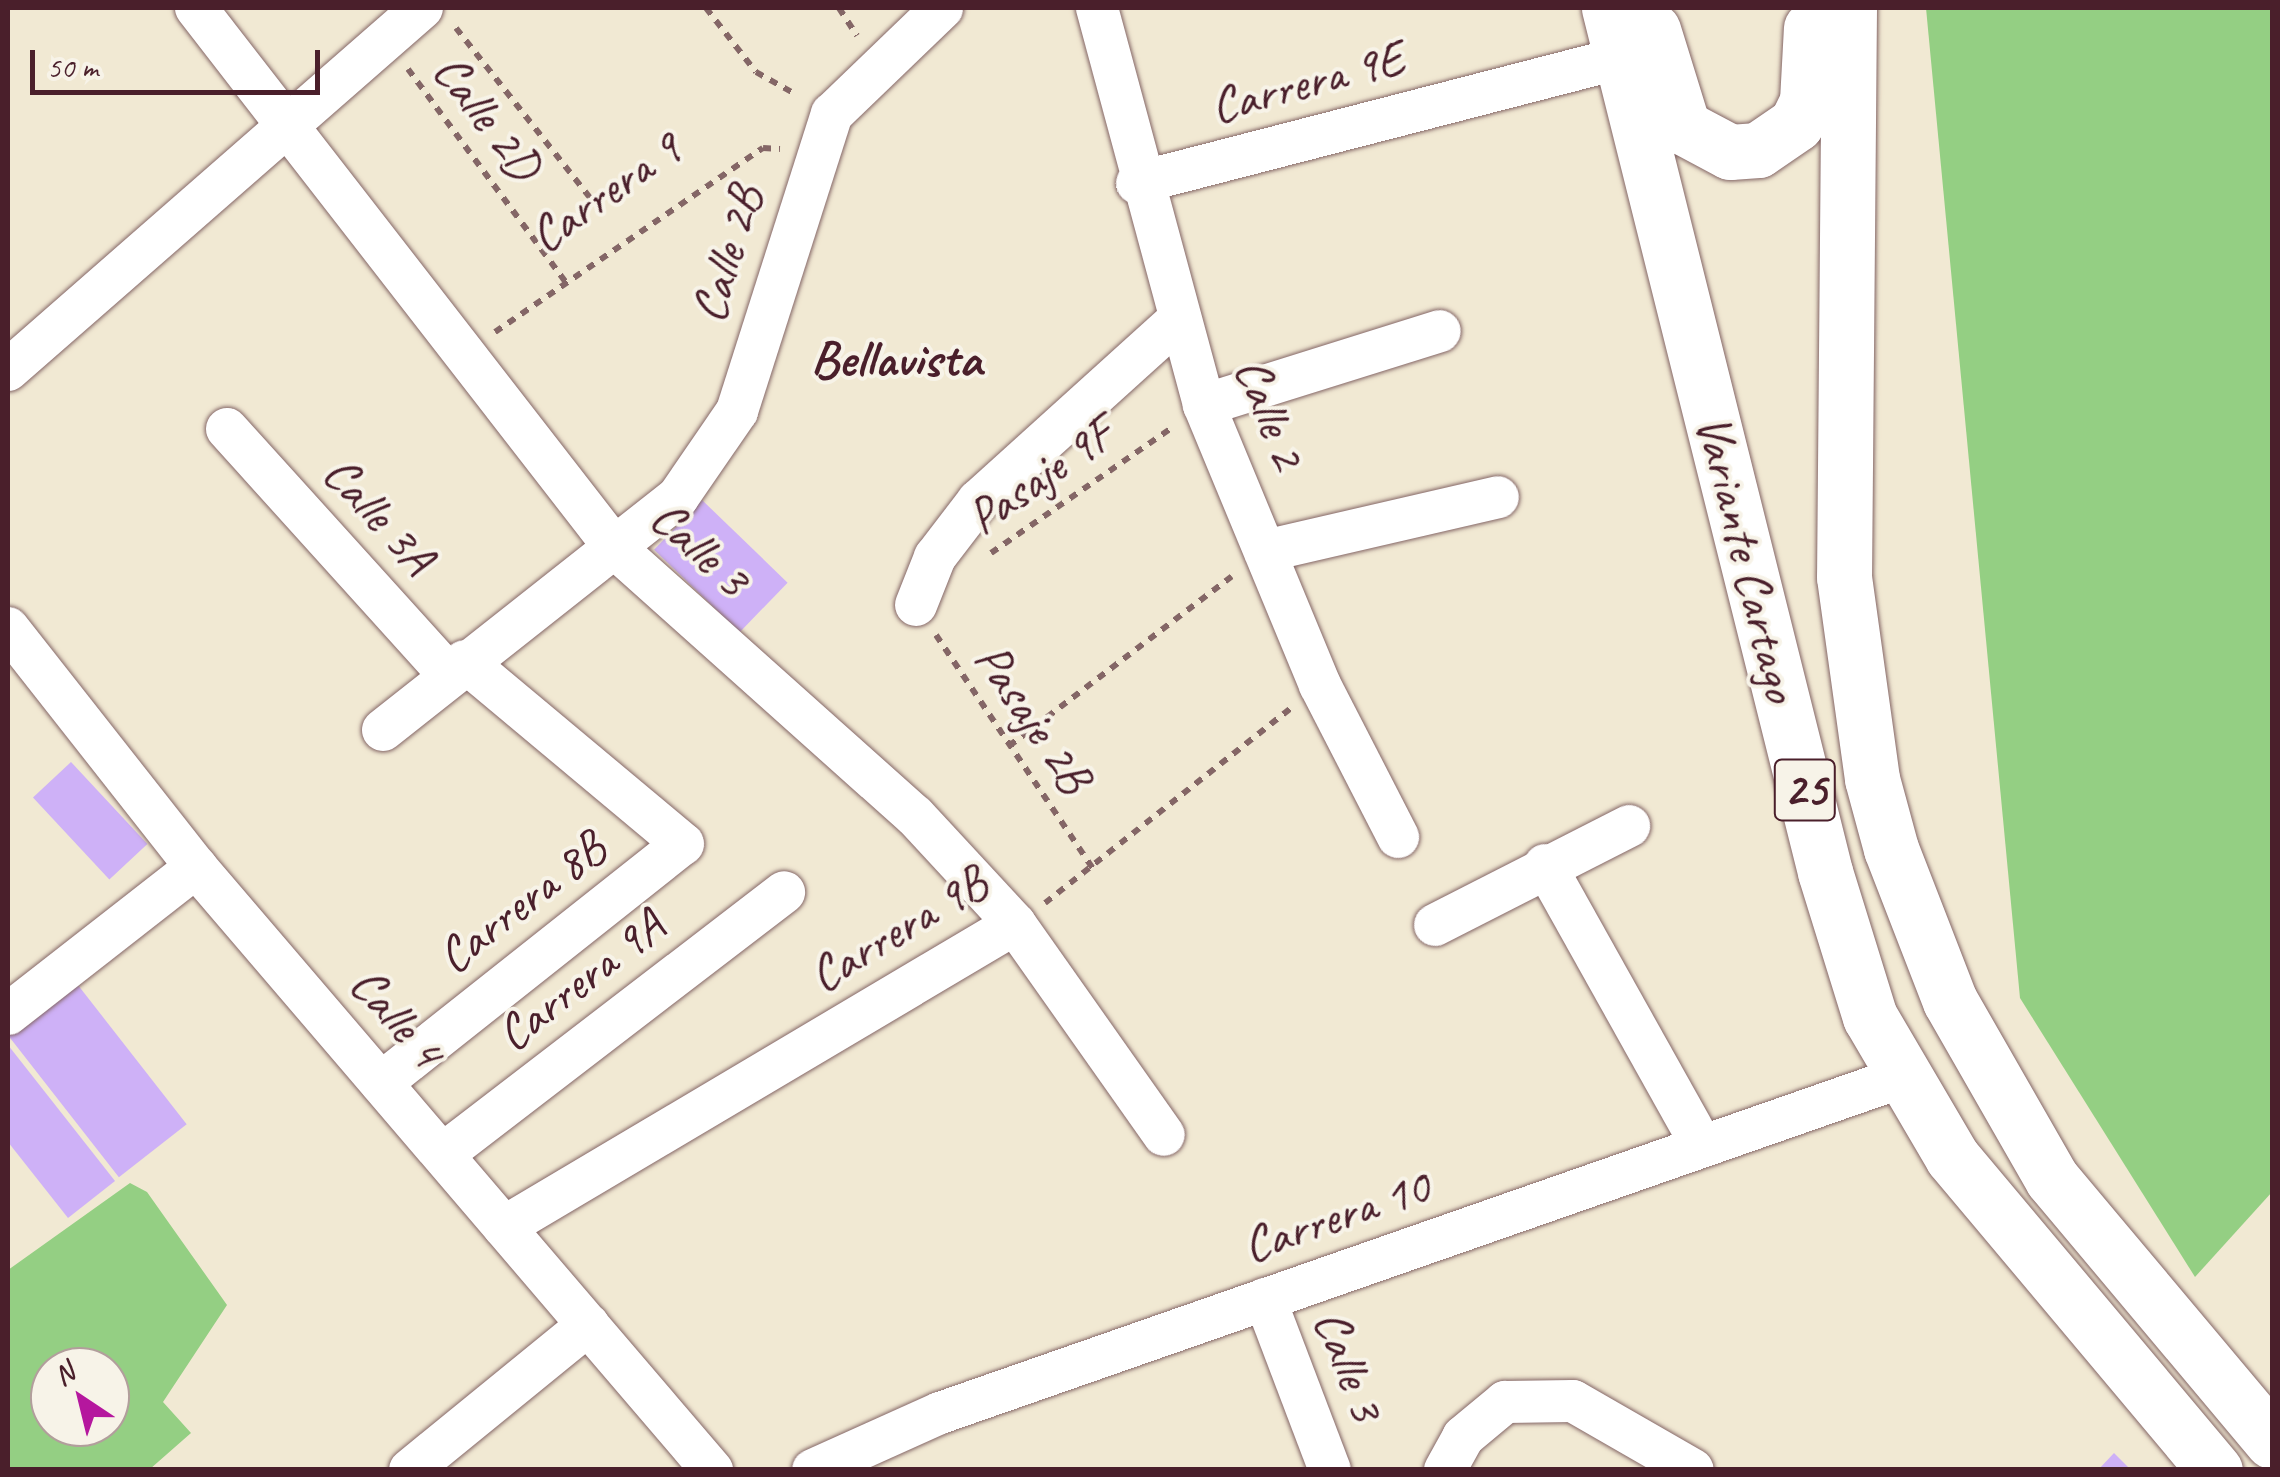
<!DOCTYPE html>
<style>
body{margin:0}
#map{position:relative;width:2280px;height:1477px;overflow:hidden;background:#f1e9d3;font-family:Caveat,sans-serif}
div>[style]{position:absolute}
.green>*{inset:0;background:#94cf83}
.building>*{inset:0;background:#ceb1f7;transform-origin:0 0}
.path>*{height:6px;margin-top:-3px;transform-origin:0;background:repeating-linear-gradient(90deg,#846666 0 8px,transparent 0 16px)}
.roads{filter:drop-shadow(0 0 2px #846666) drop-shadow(0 0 2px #846666)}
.street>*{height:42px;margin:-21px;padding:0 21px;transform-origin:21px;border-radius:21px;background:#fff}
.highway>*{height:55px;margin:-27.5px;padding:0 27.5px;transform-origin:27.5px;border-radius:27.5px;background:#fff}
span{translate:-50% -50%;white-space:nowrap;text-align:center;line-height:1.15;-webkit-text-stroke:8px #f7f3e8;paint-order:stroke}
.shield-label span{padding:2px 8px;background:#f7f3e8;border:2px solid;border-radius:8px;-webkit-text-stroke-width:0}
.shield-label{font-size:48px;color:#4a1f2b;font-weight:700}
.street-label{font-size:50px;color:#4a1f2b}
.neighbourhood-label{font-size:52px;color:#4a1f2b;font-weight:700}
.frame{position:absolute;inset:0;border:10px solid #4a1f2b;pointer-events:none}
.north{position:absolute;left:30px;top:1347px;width:100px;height:100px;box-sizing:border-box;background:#f7f3e8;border:2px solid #b29e9c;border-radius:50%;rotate:325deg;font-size:28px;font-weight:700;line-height:40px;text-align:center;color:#4a1f2b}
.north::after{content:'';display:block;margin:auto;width:35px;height:45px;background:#b5179e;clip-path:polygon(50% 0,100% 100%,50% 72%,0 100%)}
.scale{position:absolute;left:30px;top:50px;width:290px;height:45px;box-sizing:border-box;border:5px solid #4a1f2b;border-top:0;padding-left:12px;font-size:30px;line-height:35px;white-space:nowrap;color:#4a1f2b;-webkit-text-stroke:8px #f7f3e8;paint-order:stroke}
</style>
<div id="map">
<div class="green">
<i style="clip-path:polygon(1926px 8px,2272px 8px,2272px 1192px,2195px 1277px,2020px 998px)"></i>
<i style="clip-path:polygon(evenodd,130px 1183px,147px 1192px,227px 1305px,163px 1402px,191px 1433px,150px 1469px,8px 1469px,8px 1270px,130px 1183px,50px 1367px,110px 1367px,110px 1427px,50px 1427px,50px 1367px)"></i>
</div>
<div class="building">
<i style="left:702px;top:500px;width:119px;height:69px;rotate:44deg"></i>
<i style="left:71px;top:762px;width:112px;height:52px;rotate:47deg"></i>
<i style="left:74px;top:980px;width:183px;height:86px;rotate:52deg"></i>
<i style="clip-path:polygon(8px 1045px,115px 1181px,68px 1218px,8px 1142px)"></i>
<i style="clip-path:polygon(2114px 1453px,2131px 1470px,2098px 1470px)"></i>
</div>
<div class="path">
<i style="left:706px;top:8px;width:81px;rotate:52deg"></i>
<i style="left:756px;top:72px;width:47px;rotate:29.3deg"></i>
<i style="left:839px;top:8px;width:33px;rotate:57deg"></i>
<i style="left:456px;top:28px;width:223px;rotate:51.7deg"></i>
<i style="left:408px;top:69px;width:269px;rotate:53.5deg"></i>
<i style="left:495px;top:332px;width:325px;rotate:-34.5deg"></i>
<i style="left:763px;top:148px;width:17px;rotate:3deg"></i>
<i style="left:991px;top:553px;width:218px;rotate:-34.7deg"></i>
<i style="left:936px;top:635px;width:282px;rotate:56.1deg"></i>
<i style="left:1009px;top:746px;width:280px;rotate:-37.3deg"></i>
<i style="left:1045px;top:903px;width:313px;rotate:-38.4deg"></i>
</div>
<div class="roads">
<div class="street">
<i style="left:196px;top:8px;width:683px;rotate:52.19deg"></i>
<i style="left:615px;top:548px;width:402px;rotate:41.8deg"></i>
<i style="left:915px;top:816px;width:147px;rotate:47.2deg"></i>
<i style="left:1015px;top:924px;width:258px;rotate:54.8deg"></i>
<i style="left:1097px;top:8px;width:411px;rotate:74.9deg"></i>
<i style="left:1204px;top:405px;width:303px;rotate:67.5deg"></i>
<i style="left:1320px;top:685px;width:171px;rotate:62.8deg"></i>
<i style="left:1137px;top:183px;width:499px;rotate:-14.5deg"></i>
<i style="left:8px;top:370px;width:550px;rotate:-41.17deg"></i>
<i style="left:1204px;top:405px;width:247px;rotate:-17.4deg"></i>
<i style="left:227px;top:429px;width:330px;rotate:47.9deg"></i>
<i style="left:1265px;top:551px;width:239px;rotate:-13deg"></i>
<i style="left:916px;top:605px;width:52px;rotate:-68.4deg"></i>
<i style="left:935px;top:557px;width:71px;rotate:-52.5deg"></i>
<i style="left:978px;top:501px;width:270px;rotate:-42.1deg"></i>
<i style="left:8px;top:628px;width:304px;rotate:51.8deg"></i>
<i style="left:196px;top:867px;width:794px;rotate:49.45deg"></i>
<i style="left:383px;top:730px;width:376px;rotate:-38.3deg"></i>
<i style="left:678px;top:497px;width:104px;rotate:-55.5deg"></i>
<i style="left:737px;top:411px;width:312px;rotate:-72.3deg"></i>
<i style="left:832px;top:114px;width:153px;rotate:-43.9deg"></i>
<i style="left:1545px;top:865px;width:322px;rotate:60.8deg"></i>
<i style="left:1435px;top:925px;width:218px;rotate:-27deg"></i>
<i style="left:8px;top:1014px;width:239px;rotate:-38deg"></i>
<i style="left:381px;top:1083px;width:385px;rotate:-38.4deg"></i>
<i style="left:683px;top:844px;width:285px;rotate:-140.1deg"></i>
<i style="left:443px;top:1154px;width:430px;rotate:-37.5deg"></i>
<i style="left:504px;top:1227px;width:594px;rotate:-30.67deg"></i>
<i style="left:1265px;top:1299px;width:183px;rotate:69.2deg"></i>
<i style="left:410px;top:1470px;width:230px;rotate:-39.2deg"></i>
<i style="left:813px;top:1470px;width:139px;rotate:-24.2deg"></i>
<i style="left:940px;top:1413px;width:1016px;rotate:-19.26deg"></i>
<i style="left:1445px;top:1470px;width:38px;rotate:-61deg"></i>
<i style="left:1463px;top:1437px;width:55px;rotate:-39.8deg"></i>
<i style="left:1505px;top:1402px;width:68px;rotate:-0.8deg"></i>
<i style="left:1573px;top:1401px;width:138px;rotate:29.9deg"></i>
</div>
<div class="highway">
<i style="left:1609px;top:8px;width:891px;rotate:75.96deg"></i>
<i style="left:1825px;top:872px;width:152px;rotate:72.8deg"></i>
<i style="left:1870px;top:1017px;width:162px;rotate:59.6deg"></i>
<i style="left:1952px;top:1157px;width:409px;rotate:50deg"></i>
<i style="left:1849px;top:8px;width:569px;rotate:90.5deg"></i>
<i style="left:1844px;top:577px;width:204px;rotate:82.1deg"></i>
<i style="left:1872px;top:779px;width:73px;rotate:74.8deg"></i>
<i style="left:1891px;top:849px;width:163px;rotate:68.8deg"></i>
<i style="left:1950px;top:1001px;width:205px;rotate:60.2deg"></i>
<i style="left:2052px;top:1179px;width:342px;rotate:50deg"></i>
<i style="left:1653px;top:30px;width:102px;rotate:72.8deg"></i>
<i style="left:1683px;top:127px;width:53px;rotate:28deg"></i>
<i style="left:1730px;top:152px;width:28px;rotate:-4deg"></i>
<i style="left:1758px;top:150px;width:46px;rotate:-34.4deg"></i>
<i style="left:1796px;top:124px;width:25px;rotate:-64deg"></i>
<i style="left:1807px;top:101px;width:73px;rotate:-86.9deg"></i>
</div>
</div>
<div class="shield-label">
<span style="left:1805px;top:790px">25</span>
</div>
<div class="street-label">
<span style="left:1307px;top:82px;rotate:-15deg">Carrera 9E</span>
<span style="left:487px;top:117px;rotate:53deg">Calle 2D</span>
<span style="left:605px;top:192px;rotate:-35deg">Carrera 9</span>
<span style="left:727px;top:254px;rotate:-73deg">Calle 2B</span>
<span style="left:1270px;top:413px;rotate:69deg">Calle 2</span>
<span style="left:1040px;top:476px;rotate:-35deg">Pasaje 9F</span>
<span style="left:379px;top:515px;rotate:48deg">Calle 3A</span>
<span style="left:700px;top:548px;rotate:43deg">Calle 3</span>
<span style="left:1747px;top:558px;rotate:76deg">Variante Cartago</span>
<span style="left:1033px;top:718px;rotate:56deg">Pasaje 2B</span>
<span style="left:521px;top:902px;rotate:-38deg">Carrera 8B</span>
<span style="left:898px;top:929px;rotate:-31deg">Carrera 9B</span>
<span style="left:580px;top:980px;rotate:-38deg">Carrera 9A</span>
<span style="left:397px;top:1017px;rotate:49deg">Calle 4</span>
<span style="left:1336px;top:1216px;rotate:-19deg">Carrera 10</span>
<span style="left:1349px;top:1365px;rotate:69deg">Calle 3</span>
</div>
<div class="neighbourhood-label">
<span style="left:896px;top:360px">Bellavista</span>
</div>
<div class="frame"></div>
<div class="north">N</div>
<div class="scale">50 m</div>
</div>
